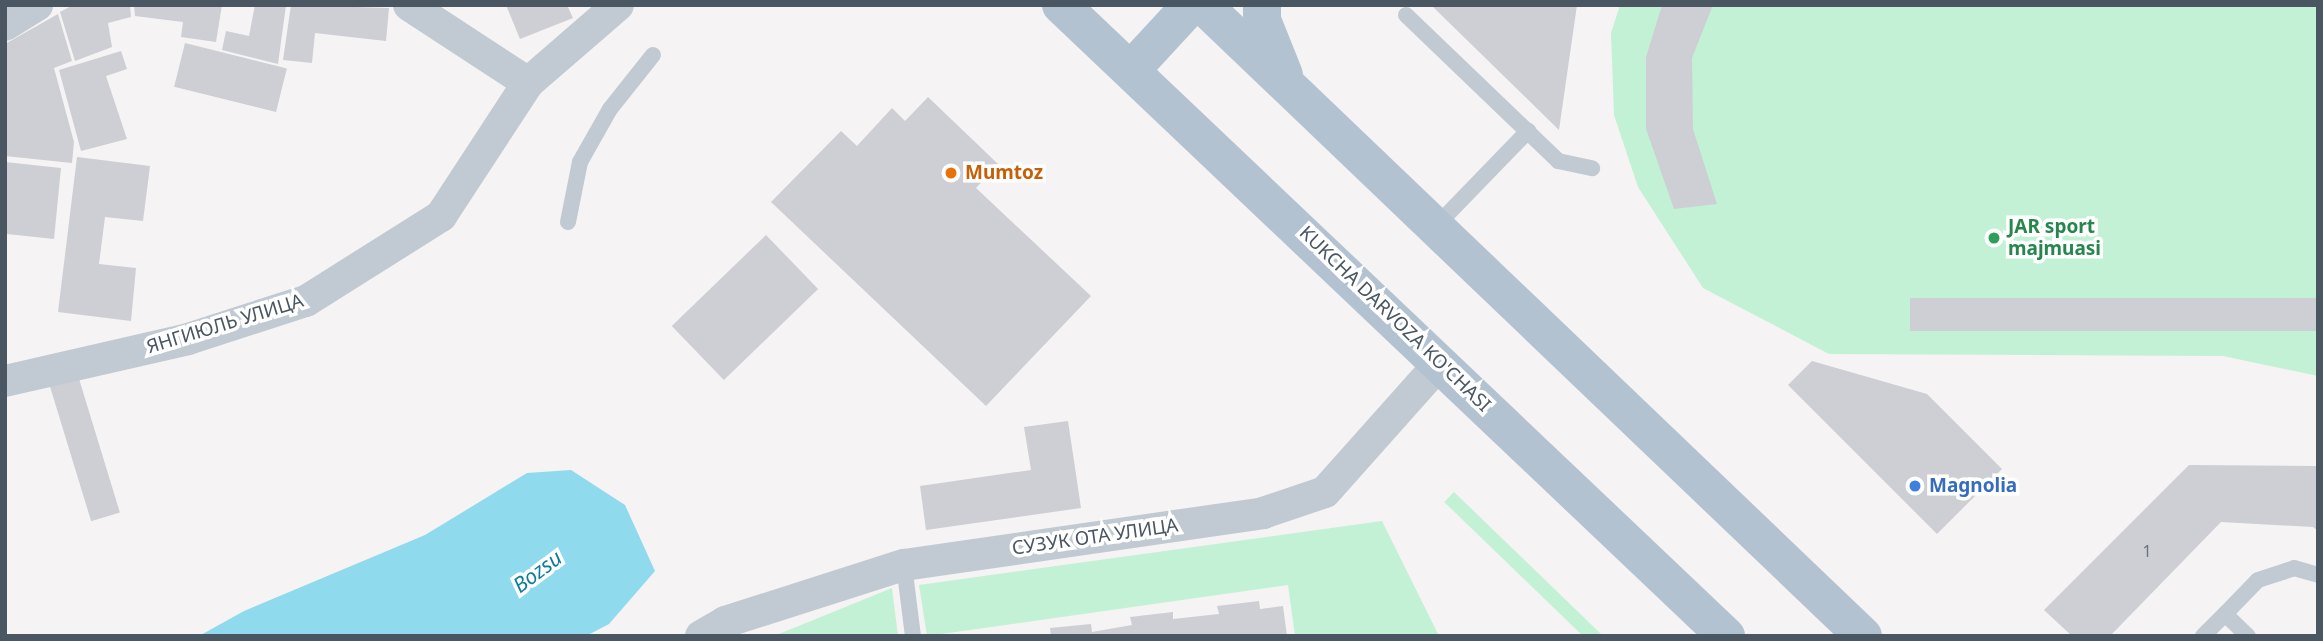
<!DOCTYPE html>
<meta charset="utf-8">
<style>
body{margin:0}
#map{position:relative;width:2323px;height:641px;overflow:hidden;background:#f5f3f3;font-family:"Noto Sans",sans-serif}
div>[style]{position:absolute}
.green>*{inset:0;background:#c3f1d5;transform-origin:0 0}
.water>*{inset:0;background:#90daee}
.building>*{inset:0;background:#cdcfd5;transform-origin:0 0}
.service>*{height:16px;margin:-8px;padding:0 8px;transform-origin:8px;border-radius:8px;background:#c1cad2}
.minor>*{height:32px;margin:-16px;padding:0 16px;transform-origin:16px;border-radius:16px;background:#c1cad2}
.primary>*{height:38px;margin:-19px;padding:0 19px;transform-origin:19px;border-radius:19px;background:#b3c2d1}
.dots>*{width:19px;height:19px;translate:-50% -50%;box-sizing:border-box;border:4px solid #fff;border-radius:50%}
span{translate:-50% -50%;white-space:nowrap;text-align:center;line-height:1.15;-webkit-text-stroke:7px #fff;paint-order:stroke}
.number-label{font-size:16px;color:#6b747e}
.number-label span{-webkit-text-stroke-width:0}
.food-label{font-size:19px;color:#c56008;font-weight:700}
.left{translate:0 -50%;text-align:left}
.leisure-label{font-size:19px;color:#27864d;font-weight:700}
.street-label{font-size:19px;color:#4a5661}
.shop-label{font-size:19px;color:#366cbe;font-weight:700}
.water-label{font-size:21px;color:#0c7c9b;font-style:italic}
.frame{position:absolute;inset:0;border:7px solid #4a5661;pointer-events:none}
</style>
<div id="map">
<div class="green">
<i style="clip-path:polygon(1620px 5px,2318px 5px,2318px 376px,2223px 356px,1829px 354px,1703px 288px,1638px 187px,1614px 115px,1611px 33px)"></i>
<i style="left:1454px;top:492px;width:209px;height:14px;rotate:44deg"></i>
<i style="clip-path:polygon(1382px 521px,1439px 636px,1295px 636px,1288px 585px,927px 636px,919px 585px)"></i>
<i style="clip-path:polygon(892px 588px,898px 636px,774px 636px)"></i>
</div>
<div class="water">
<i style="clip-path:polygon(571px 470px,625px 505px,655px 571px,609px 624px,586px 636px,199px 636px,244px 611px,425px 535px,527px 473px)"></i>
</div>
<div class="building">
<i style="clip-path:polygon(73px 5px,130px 5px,131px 17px,108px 23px,112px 47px,75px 61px,60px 12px)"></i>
<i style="clip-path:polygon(134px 5px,222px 5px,216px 42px,181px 37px,183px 22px,135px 16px)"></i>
<i style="clip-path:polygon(255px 5px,286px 5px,278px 64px,222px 50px,226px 31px,249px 36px)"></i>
<i style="clip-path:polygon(291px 5px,389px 8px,386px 41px,315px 33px,312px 63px,283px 60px)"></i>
<i style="clip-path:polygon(506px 5px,567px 5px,573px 18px,520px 39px)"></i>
<i style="clip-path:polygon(1431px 5px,1577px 5px,1559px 130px)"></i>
<i style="clip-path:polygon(1662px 5px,1713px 5px,1692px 58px,1693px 129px,1717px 204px,1674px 209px,1646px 129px,1646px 57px)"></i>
<i style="clip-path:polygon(58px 14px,72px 61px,54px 68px,74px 142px,72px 163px,5px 156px,5px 44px)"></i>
<i style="left:185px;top:43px;width:105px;height:45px;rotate:14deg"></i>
<i style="clip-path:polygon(121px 51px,127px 69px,106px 76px,127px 139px,81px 151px,59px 70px)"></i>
<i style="clip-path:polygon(928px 97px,998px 164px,976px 188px,1091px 296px,986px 406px,771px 202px,841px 131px,857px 146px,892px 108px,905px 121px)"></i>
<i style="clip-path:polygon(77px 157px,150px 166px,143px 221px,105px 217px,99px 264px,136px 268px,131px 321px,58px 312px)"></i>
<i style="clip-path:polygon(5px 162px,61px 168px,54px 239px,7px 234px)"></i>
<i style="left:766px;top:235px;width:75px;height:131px;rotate:46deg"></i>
<i style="left:2318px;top:298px;width:33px;height:408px;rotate:90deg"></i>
<i style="clip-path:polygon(1812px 361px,1927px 394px,2002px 469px,1937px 534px,1788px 385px)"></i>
<i style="left:76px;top:369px;width:150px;height:30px;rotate:73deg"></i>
<i style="clip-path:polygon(1068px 421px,1081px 508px,926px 530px,920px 486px,1031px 470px,1024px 427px)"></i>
<i style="clip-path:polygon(2189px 465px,2318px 466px,2318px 531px,2313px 527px,2221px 522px,2110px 636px,2072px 636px,2044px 610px)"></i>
<i style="clip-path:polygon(1259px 601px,1260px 609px,1283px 606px,1287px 636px,1051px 636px,1050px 628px,1091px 624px,1092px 632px,1132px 625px,1130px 617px,1173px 612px,1173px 619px,1219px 614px,1217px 606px)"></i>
</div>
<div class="service">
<i style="left:1406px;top:15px;width:211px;rotate:43.8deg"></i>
<i style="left:1558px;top:161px;width:35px;rotate:12deg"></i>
<i style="left:568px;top:222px;width:61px;rotate:-78.7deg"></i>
<i style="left:580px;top:162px;width:61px;rotate:-60.5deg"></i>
<i style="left:610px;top:109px;width:69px;rotate:-51.5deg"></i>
<i style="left:1435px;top:227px;width:134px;rotate:-45.9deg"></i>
<i style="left:904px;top:565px;width:72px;rotate:82.8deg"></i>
<i style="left:2225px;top:614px;width:47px;rotate:-45.9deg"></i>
<i style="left:2258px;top:580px;width:38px;rotate:-18deg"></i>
<i style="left:2294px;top:568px;width:25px;rotate:16deg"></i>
<i style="left:2203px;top:636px;width:31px;rotate:-45deg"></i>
<i style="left:2225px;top:614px;width:32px;rotate:44deg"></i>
</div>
<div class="minor">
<i style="left:409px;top:5px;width:142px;rotate:33.2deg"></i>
<i style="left:5px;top:25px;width:38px;rotate:-32deg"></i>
<i style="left:5px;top:381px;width:188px;rotate:-12.9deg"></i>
<i style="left:188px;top:339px;width:124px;rotate:-17.9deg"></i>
<i style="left:306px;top:301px;width:160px;rotate:-32.2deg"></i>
<i style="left:441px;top:216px;width:159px;rotate:-56.8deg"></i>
<i style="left:528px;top:83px;width:119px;rotate:-40.9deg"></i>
<i style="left:701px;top:636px;width:28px;rotate:-30deg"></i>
<i style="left:725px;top:622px;width:188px;rotate:-17.7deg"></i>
<i style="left:904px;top:565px;width:363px;rotate:-8.2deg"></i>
<i style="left:1263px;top:513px;width:65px;rotate:-18.7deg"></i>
<i style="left:1325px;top:492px;width:174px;rotate:-48.3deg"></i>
</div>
<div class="primary">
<i style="left:1061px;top:5px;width:917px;rotate:43.5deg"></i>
<i style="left:1203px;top:5px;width:913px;rotate:43.71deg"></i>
<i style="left:1262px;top:5px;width:15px;rotate:90deg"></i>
<i style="left:1262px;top:20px;width:59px;rotate:68.2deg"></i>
<i style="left:1131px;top:70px;width:88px;rotate:-47.3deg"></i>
</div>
<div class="dots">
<i style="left:951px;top:173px;background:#e8710a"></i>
<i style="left:1994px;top:238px;background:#2e9e5b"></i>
<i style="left:1915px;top:486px;background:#3f7fe0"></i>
</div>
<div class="number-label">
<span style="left:2147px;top:551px">1</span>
</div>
<div class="food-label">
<span class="left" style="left:965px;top:173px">Mumtoz</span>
</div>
<div class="leisure-label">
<span class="left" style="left:2008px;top:238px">JAR sport<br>majmuasi</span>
</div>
<div class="street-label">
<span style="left:1395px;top:319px;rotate:44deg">KUKCHA DARVOZA KO'CHASI</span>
<span style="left:225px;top:324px;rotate:-17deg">ЯНГИЮЛЬ УЛИЦА</span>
<span style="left:1095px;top:537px;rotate:-8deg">СУЗУК ОТА УЛИЦА</span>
</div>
<div class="shop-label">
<span class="left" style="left:1929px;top:486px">Magnolia</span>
</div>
<div class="water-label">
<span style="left:537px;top:571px;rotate:-37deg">Bozsu</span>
</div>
<div class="frame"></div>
</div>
